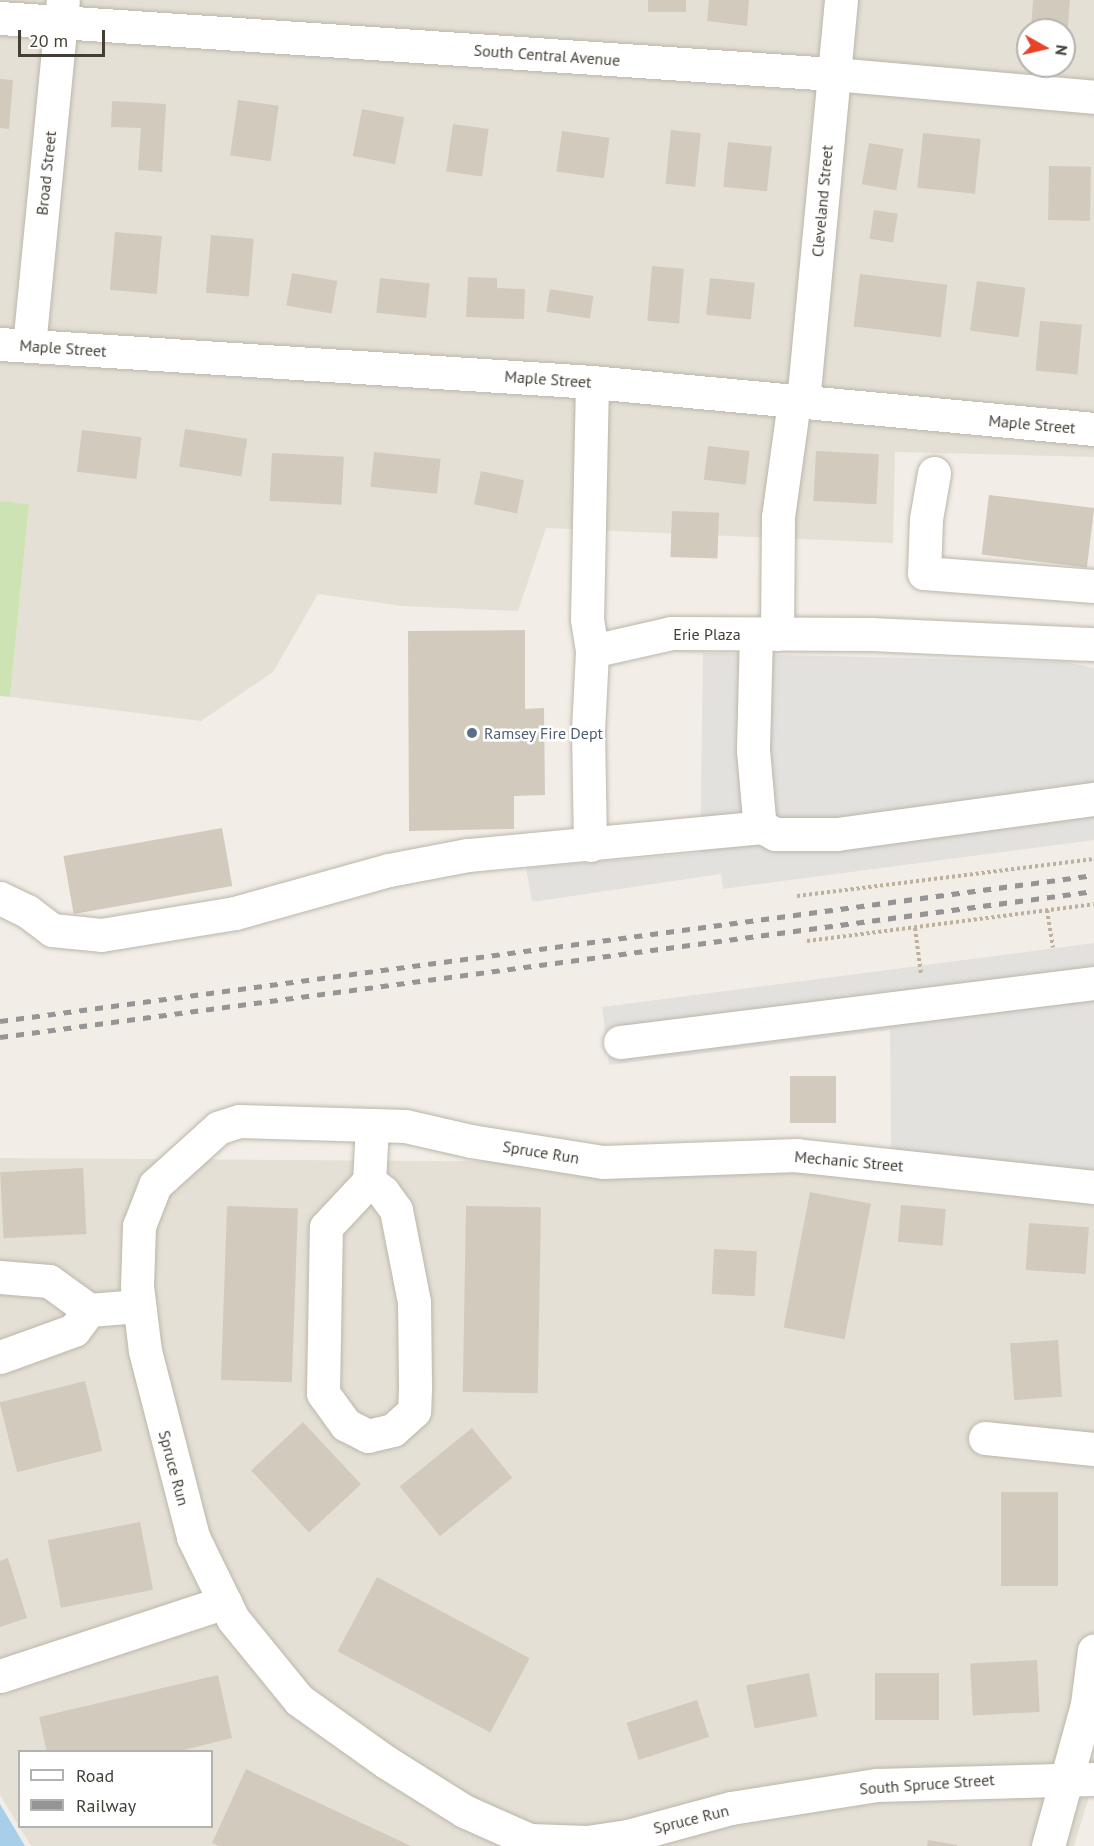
<!DOCTYPE html>
<style>
body{margin:0}
#map{position:relative;width:1094px;height:1846px;overflow:hidden;background:#f2eee7;font-family:"PT Sans",sans-serif}
div>[style]{position:absolute}
.residential>*{inset:0;background:#e5e0d5}
.green>*{inset:0;background:#cee3b3}
.parking>*{inset:0;background:#e3e1de}
.water>*{inset:0;background:#a8cfea}
.building>*{inset:0;background:#d2cabd;transform-origin:0 0}
.path>*{height:4px;margin-top:-2px;transform-origin:0;background:repeating-linear-gradient(90deg,#bdb19c 0 3px,transparent 0 6px)}
.roads{filter:drop-shadow(0 0 2px #bcb6aa) drop-shadow(0 0 2px #bcb6aa)}
.minor>*{height:33px;margin:-16.5px;padding:0 16.5px;transform-origin:16.5px;border-radius:16.5px;background:#fff}
.rail>*{height:4.5px;margin-top:-2.25px;transform-origin:0;background:repeating-linear-gradient(90deg,#959595 0 8px,transparent 0 16px)}
.dots>*{width:16px;height:16px;translate:-50% -50%;box-sizing:border-box;border:3px solid #fff;border-radius:50%}
span{translate:-50% -50%;white-space:nowrap;text-align:center;line-height:1.15;-webkit-text-stroke:5px #fff;paint-order:stroke}
.street-label{font-size:16px;color:#443f36}
.service-label{font-size:16px;color:#4e5e75}
.left{translate:0 -50%;text-align:left}
.legend{position:absolute;left:18px;top:1750px;width:195px;height:78px;box-sizing:border-box;background:#fff;border:2px solid #b4b2af;margin:0;padding:8px 10px;list-style:none;font-size:18px;color:#443f36}
.legend li{display:flex;align-items:center;gap:12px;height:30px}
.legend b{width:30px;border:2px solid #b4b2af}
.north{position:absolute;left:1016px;top:18px;width:60px;height:60px;box-sizing:border-box;background:#fff;border:2px solid #b4b2af;border-radius:50%;rotate:98deg;font-size:16px;font-weight:700;line-height:24px;text-align:center;color:#443f36}
.north::after{content:'';display:block;margin:auto;width:21px;height:27px;background:#e84327;clip-path:polygon(50% 0,100% 100%,50% 72%,0 100%)}
.scale{position:absolute;left:18px;top:30px;width:87px;height:27px;box-sizing:border-box;border:3px solid #443f36;border-top:0;padding-left:8px;font-size:18px;line-height:21px;white-space:nowrap;color:#443f36;-webkit-text-stroke:4px #fff;paint-order:stroke}
</style>
<div id="map">
<div class="residential">
<i style="clip-path:polygon(evenodd,0 0,1094px 0,1094px 457px,895px 452px,893px 543px,546px 528px,518px 611px,402px 606px,318px 594px,273px 672px,201px 721px,10px 697px,29px 504px,0 501px,0 0,1028px 30px,1064px 30px,1064px 66px,1028px 66px,1028px 30px)"></i>
<i style="clip-path:polygon(evenodd,0 1158px,598px 1162px,1094px 1175px,1094px 1780px,1074px 1846px,31px 1846px,0 1795px,0 1158px,20px 1752px,212px 1752px,212px 1826px,20px 1826px,20px 1752px)"></i>
</div>
<div class="green">
<i style="clip-path:polygon(0 501px,29px 504px,10px 697px,0 696px)"></i>
</div>
<div class="parking">
<i style="clip-path:polygon(703px 653px,1065px 662px,1094px 668px,1094px 840px,723px 889px,721px 874px,532px 902px,526px 868px,700px 853px)"></i>
<i style="clip-path:polygon(1094px 943px,1094px 1172px,891px 1155px,890px 1030px,609px 1065px,602px 1007px)"></i>
</div>
<div class="water">
<i style="clip-path:polygon(0 1804px,25px 1846px,0 1846px)"></i>
</div>
<div class="building">
<i style="left:648px;top:0;width:38px;height:12px"></i>
<i style="clip-path:polygon(709px 0,749px 0,747px 26px,707px 21px)"></i>
<i style="clip-path:polygon(1033px 0,1070px 0,1067px 38px,1064px 30px,1031px 30px)"></i>
<i style="clip-path:polygon(0 79px,13px 80px,9px 129px,0 128px)"></i>
<i style="left:238px;top:100px;width:41px;height:56px;rotate:8deg"></i>
<i style="clip-path:polygon(112px 101px,166px 104px,162px 172px,138px 170px,141px 128px,111px 127px)"></i>
<i style="left:362px;top:109px;width:43px;height:48px;rotate:11deg"></i>
<i style="left:453px;top:124px;width:36px;height:48px;rotate:8deg"></i>
<i style="left:671px;top:130px;width:30px;height:54px;rotate:6deg"></i>
<i style="left:562px;top:131px;width:48px;height:41px;rotate:8deg"></i>
<i style="left:923px;top:133px;width:58px;height:55px;rotate:6deg"></i>
<i style="left:728px;top:142px;width:44px;height:45px;rotate:6deg"></i>
<i style="left:869px;top:143px;width:35px;height:42px;rotate:10deg"></i>
<i style="left:1049px;top:166px;width:42px;height:54px;rotate:1deg"></i>
<i style="left:874px;top:210px;width:24px;height:29px;rotate:9deg"></i>
<i style="left:115px;top:232px;width:47px;height:58px;rotate:5deg"></i>
<i style="left:211px;top:235px;width:43px;height:58px;rotate:5deg"></i>
<i style="left:652px;top:266px;width:32px;height:55px;rotate:5deg"></i>
<i style="left:292px;top:273px;width:46px;height:33px;rotate:10deg"></i>
<i style="left:860px;top:274px;width:88px;height:53px;rotate:7deg"></i>
<i style="clip-path:polygon(468px 277px,497px 278px,497px 288px,525px 289px,524px 319px,466px 317px)"></i>
<i style="left:380px;top:278px;width:50px;height:35px;rotate:6deg"></i>
<i style="left:710px;top:278px;width:45px;height:37px;rotate:6deg"></i>
<i style="left:977px;top:281px;width:49px;height:50px;rotate:8deg"></i>
<i style="left:550px;top:289px;width:44px;height:23px;rotate:9deg"></i>
<i style="left:1040px;top:321px;width:42px;height:50px;rotate:5deg"></i>
<i style="left:185px;top:429px;width:63px;height:38px;rotate:9deg"></i>
<i style="left:82px;top:430px;width:60px;height:42px;rotate:7deg"></i>
<i style="left:708px;top:446px;width:42px;height:34px;rotate:7deg"></i>
<i style="left:816px;top:451px;width:63px;height:50px;rotate:3deg"></i>
<i style="left:374px;top:452px;width:67px;height:35px;rotate:6deg"></i>
<i style="left:272px;top:453px;width:72px;height:48px;rotate:3deg"></i>
<i style="left:481px;top:471px;width:44px;height:34px;rotate:12deg"></i>
<i style="left:989px;top:495px;width:106px;height:60px;rotate:7deg"></i>
<i style="left:672px;top:511px;width:47px;height:46px;rotate:2deg"></i>
<i style="clip-path:polygon(525px 630px,525px 709px,544px 708px,545px 795px,514px 796px,514px 829px,409px 831px,408px 631px)"></i>
<i style="left:222px;top:828px;width:59px;height:161px;rotate:80deg"></i>
<i style="left:836px;top:1076px;width:47px;height:46px;rotate:90deg"></i>
<i style="left:83px;top:1168px;width:66px;height:83px;rotate:87deg"></i>
<i style="left:810px;top:1192px;width:62px;height:138px;rotate:11deg"></i>
<i style="left:901px;top:1205px;width:45px;height:37px;rotate:5deg"></i>
<i style="left:227px;top:1206px;width:71px;height:174px;rotate:2deg"></i>
<i style="left:466px;top:1206px;width:75px;height:186px;rotate:1deg"></i>
<i style="left:1029px;top:1223px;width:60px;height:47px;rotate:4deg"></i>
<i style="left:714px;top:1249px;width:43px;height:45px;rotate:3deg"></i>
<i style="left:1058px;top:1340px;width:57px;height:48px;rotate:86deg"></i>
<i style="left:85px;top:1381px;width:72px;height:88px;rotate:76deg"></i>
<i style="left:303px;top:1422px;width:85px;height:71px;rotate:47deg"></i>
<i style="left:472px;top:1428px;width:64px;height:93px;rotate:51deg"></i>
<i style="left:1001px;top:1492px;width:57px;height:94px"></i>
<i style="left:140px;top:1522px;width:69px;height:94px;rotate:79deg"></i>
<i style="clip-path:polygon(8px 1558px,27px 1618px,0 1627px,0 1561px)"></i>
<i style="left:377px;top:1577px;width:173px;height:84px;rotate:28deg"></i>
<i style="left:1037px;top:1660px;width:52px;height:67px;rotate:87deg"></i>
<i style="left:809px;top:1673px;width:44px;height:64px;rotate:79deg"></i>
<i style="left:875px;top:1673px;width:64px;height:47px"></i>
<i style="clip-path:polygon(218px 1675px,232px 1738px,176px 1752px,47px 1752px,39px 1717px)"></i>
<i style="left:697px;top:1700px;width:39px;height:74px;rotate:72deg"></i>
<i style="clip-path:polygon(246px 1769px,411px 1846px,219px 1846px,212px 1843px)"></i>
<i style="clip-path:polygon(928px 1840px,957px 1845px,957px 1846px,927px 1846px)"></i>
</div>
<div class="path">
<i style="left:797px;top:896px;width:299px;rotate:-7.1deg"></i>
<i style="left:1047px;top:910px;width:38px;rotate:81deg"></i>
<i style="left:915px;top:928px;width:46px;rotate:82.6deg"></i>
<i style="left:807px;top:941px;width:289px;rotate:-7.3deg"></i>
</div>
<div class="roads">
<div class="minor">
<i style="left:0;top:18px;width:835px;rotate:3.85deg"></i>
<i style="left:833px;top:74px;width:262px;rotate:5deg"></i>
<i style="left:0;top:344px;width:593px;rotate:3.67deg"></i>
<i style="left:592px;top:382px;width:504px;rotate:5.35deg"></i>
<i style="left:29px;top:346px;width:346px;rotate:-84.4deg"></i>
<i style="left:592px;top:382px;width:237px;rotate:91.2deg"></i>
<i style="left:587px;top:619px;width:32px;rotate:81deg"></i>
<i style="left:592px;top:651px;width:81px;rotate:-12.8deg"></i>
<i style="left:671px;top:633px;width:200px;rotate:0.3deg"></i>
<i style="left:871px;top:634px;width:223px;rotate:2.6deg"></i>
<i style="left:803px;top:402px;width:404px;rotate:-84.6deg"></i>
<i style="left:934px;top:473px;width:47px;rotate:99.9deg"></i>
<i style="left:926px;top:519px;width:54px;rotate:92.1deg"></i>
<i style="left:924px;top:573px;width:170px;rotate:4.4deg"></i>
<i style="left:756px;top:634px;width:116px;rotate:91.5deg"></i>
<i style="left:753px;top:750px;width:69px;rotate:85deg"></i>
<i style="left:759px;top:819px;width:9px;rotate:69deg"></i>
<i style="left:762px;top:827px;width:15px;rotate:28deg"></i>
<i style="left:775px;top:834px;width:62px"></i>
<i style="left:837px;top:834px;width:259px;rotate:-7.8deg"></i>
<i style="left:777px;top:634px;width:117px;rotate:-89.5deg"></i>
<i style="left:778px;top:517px;width:117px;rotate:-82.1deg"></i>
<i style="left:590px;top:845px;width:114px;rotate:-91deg"></i>
<i style="left:588px;top:731px;width:80px;rotate:-87.1deg"></i>
<i style="left:0;top:898px;width:30px;rotate:26deg"></i>
<i style="left:27px;top:911px;width:31px;rotate:37deg"></i>
<i style="left:52px;top:930px;width:49px;rotate:5.8deg"></i>
<i style="left:101px;top:935px;width:136px;rotate:-9.3deg"></i>
<i style="left:235px;top:913px;width:160px;rotate:-15.6deg"></i>
<i style="left:389px;top:870px;width:80px;rotate:-10.8deg"></i>
<i style="left:468px;top:855px;width:295px;rotate:-5.4deg"></i>
<i style="left:620px;top:1042px;width:478px;rotate:-7.1deg"></i>
<i style="left:369px;top:1181px;width:18px;rotate:38deg"></i>
<i style="left:383px;top:1192px;width:22px;rotate:54deg"></i>
<i style="left:396px;top:1210px;width:94px;rotate:78.9deg"></i>
<i style="left:414px;top:1302px;width:86px;rotate:89.3deg"></i>
<i style="left:415px;top:1388px;width:23px;rotate:92deg"></i>
<i style="left:414px;top:1411px;width:28px;rotate:138deg"></i>
<i style="left:393px;top:1430px;width:26px;rotate:167deg"></i>
<i style="left:368px;top:1436px;width:25px;rotate:-153deg"></i>
<i style="left:346px;top:1425px;width:39px;rotate:-126deg"></i>
<i style="left:323px;top:1393px;width:166px;rotate:-89deg"></i>
<i style="left:326px;top:1227px;width:63px;rotate:-46.9deg"></i>
<i style="left:369px;top:1181px;width:56px;rotate:-86.9deg"></i>
<i style="left:1094px;top:1187px;width:299px;rotate:-173.9deg"></i>
<i style="left:797px;top:1155px;width:194px;rotate:177.9deg"></i>
<i style="left:603px;top:1162px;width:134px;rotate:-171deg"></i>
<i style="left:471px;top:1141px;width:68px;rotate:-167.2deg"></i>
<i style="left:405px;top:1126px;width:166px;rotate:-178.3deg"></i>
<i style="left:239px;top:1121px;width:22px;rotate:162deg"></i>
<i style="left:218px;top:1128px;width:85px;rotate:137.9deg"></i>
<i style="left:155px;top:1185px;width:44px;rotate:111.3deg"></i>
<i style="left:139px;top:1226px;width:60px;rotate:91.9deg"></i>
<i style="left:137px;top:1286px;width:65px;rotate:83deg"></i>
<i style="left:145px;top:1351px;width:192px;rotate:75.5deg"></i>
<i style="left:193px;top:1537px;width:91px;rotate:64deg"></i>
<i style="left:233px;top:1619px;width:104px;rotate:50.8deg"></i>
<i style="left:299px;top:1700px;width:107px;rotate:35.5deg"></i>
<i style="left:386px;top:1762px;width:92px;rotate:32.1deg"></i>
<i style="left:464px;top:1811px;width:71px;rotate:24deg"></i>
<i style="left:529px;top:1840px;width:58px;rotate:2deg"></i>
<i style="left:587px;top:1842px;width:41px;rotate:-8.3deg"></i>
<i style="left:628px;top:1836px;width:107px;rotate:-15.2deg"></i>
<i style="left:731px;top:1808px;width:148px;rotate:-9deg"></i>
<i style="left:877px;top:1785px;width:217px;rotate:-1.6deg"></i>
<i style="left:0;top:1277px;width:49px;rotate:4.7deg"></i>
<i style="left:49px;top:1281px;width:49px;rotate:35.9deg"></i>
<i style="left:89px;top:1310px;width:50px;rotate:-4.6deg"></i>
<i style="left:0;top:1357px;width:79px;rotate:-20deg"></i>
<i style="left:74px;top:1330px;width:25px;rotate:-53deg"></i>
<i style="left:985px;top:1438px;width:110px;rotate:5.8deg"></i>
<i style="left:0;top:1676px;width:237px;rotate:-18.2deg"></i>
<i style="left:1048px;top:1846px;width:147px;rotate:-74.6deg"></i>
<i style="left:1087px;top:1704px;width:54px;rotate:-82.6deg"></i>
</div>
</div>
<div class="rail">
<i style="left:0;top:1021px;width:1104px;rotate:-7.6deg"></i>
<i style="left:0;top:1037px;width:1104px;rotate:-7.6deg"></i>
</div>
<div class="dots">
<i style="left:472px;top:733px;background:#5c6f8a"></i>
</div>
<div class="street-label">
<span style="left:547px;top:55px;rotate:4deg">South Central Avenue</span>
<span style="left:46px;top:173px;rotate:-84deg">Broad Street</span>
<span style="left:822px;top:201px;rotate:-85deg">Cleveland Street</span>
<span style="left:63px;top:348px;rotate:4deg">Maple Street</span>
<span style="left:548px;top:379px;rotate:4deg">Maple Street</span>
<span style="left:1032px;top:424px;rotate:5deg">Maple Street</span>
<span style="left:707px;top:634px">Erie Plaza</span>
<span style="left:541px;top:1152px;rotate:9deg">Spruce Run</span>
<span style="left:849px;top:1161px;rotate:5deg">Mechanic Street</span>
<span style="left:174px;top:1468px;rotate:75deg">Spruce Run</span>
<span style="left:927px;top:1784px;rotate:-4deg">South Spruce Street</span>
<span style="left:691px;top:1819px;rotate:-14deg">Spruce Run</span>
</div>
<div class="service-label">
<span class="left" style="left:484px;top:733px">Ramsey Fire Dept</span>
</div>
<ul class="legend">
<li><b style="height:8px;background:#fff"></b>Road</li>
<li><b style="height:8px;background:#959595"></b>Railway</li>
</ul>
<div class="north">N</div>
<div class="scale">20 m</div>
</div>
